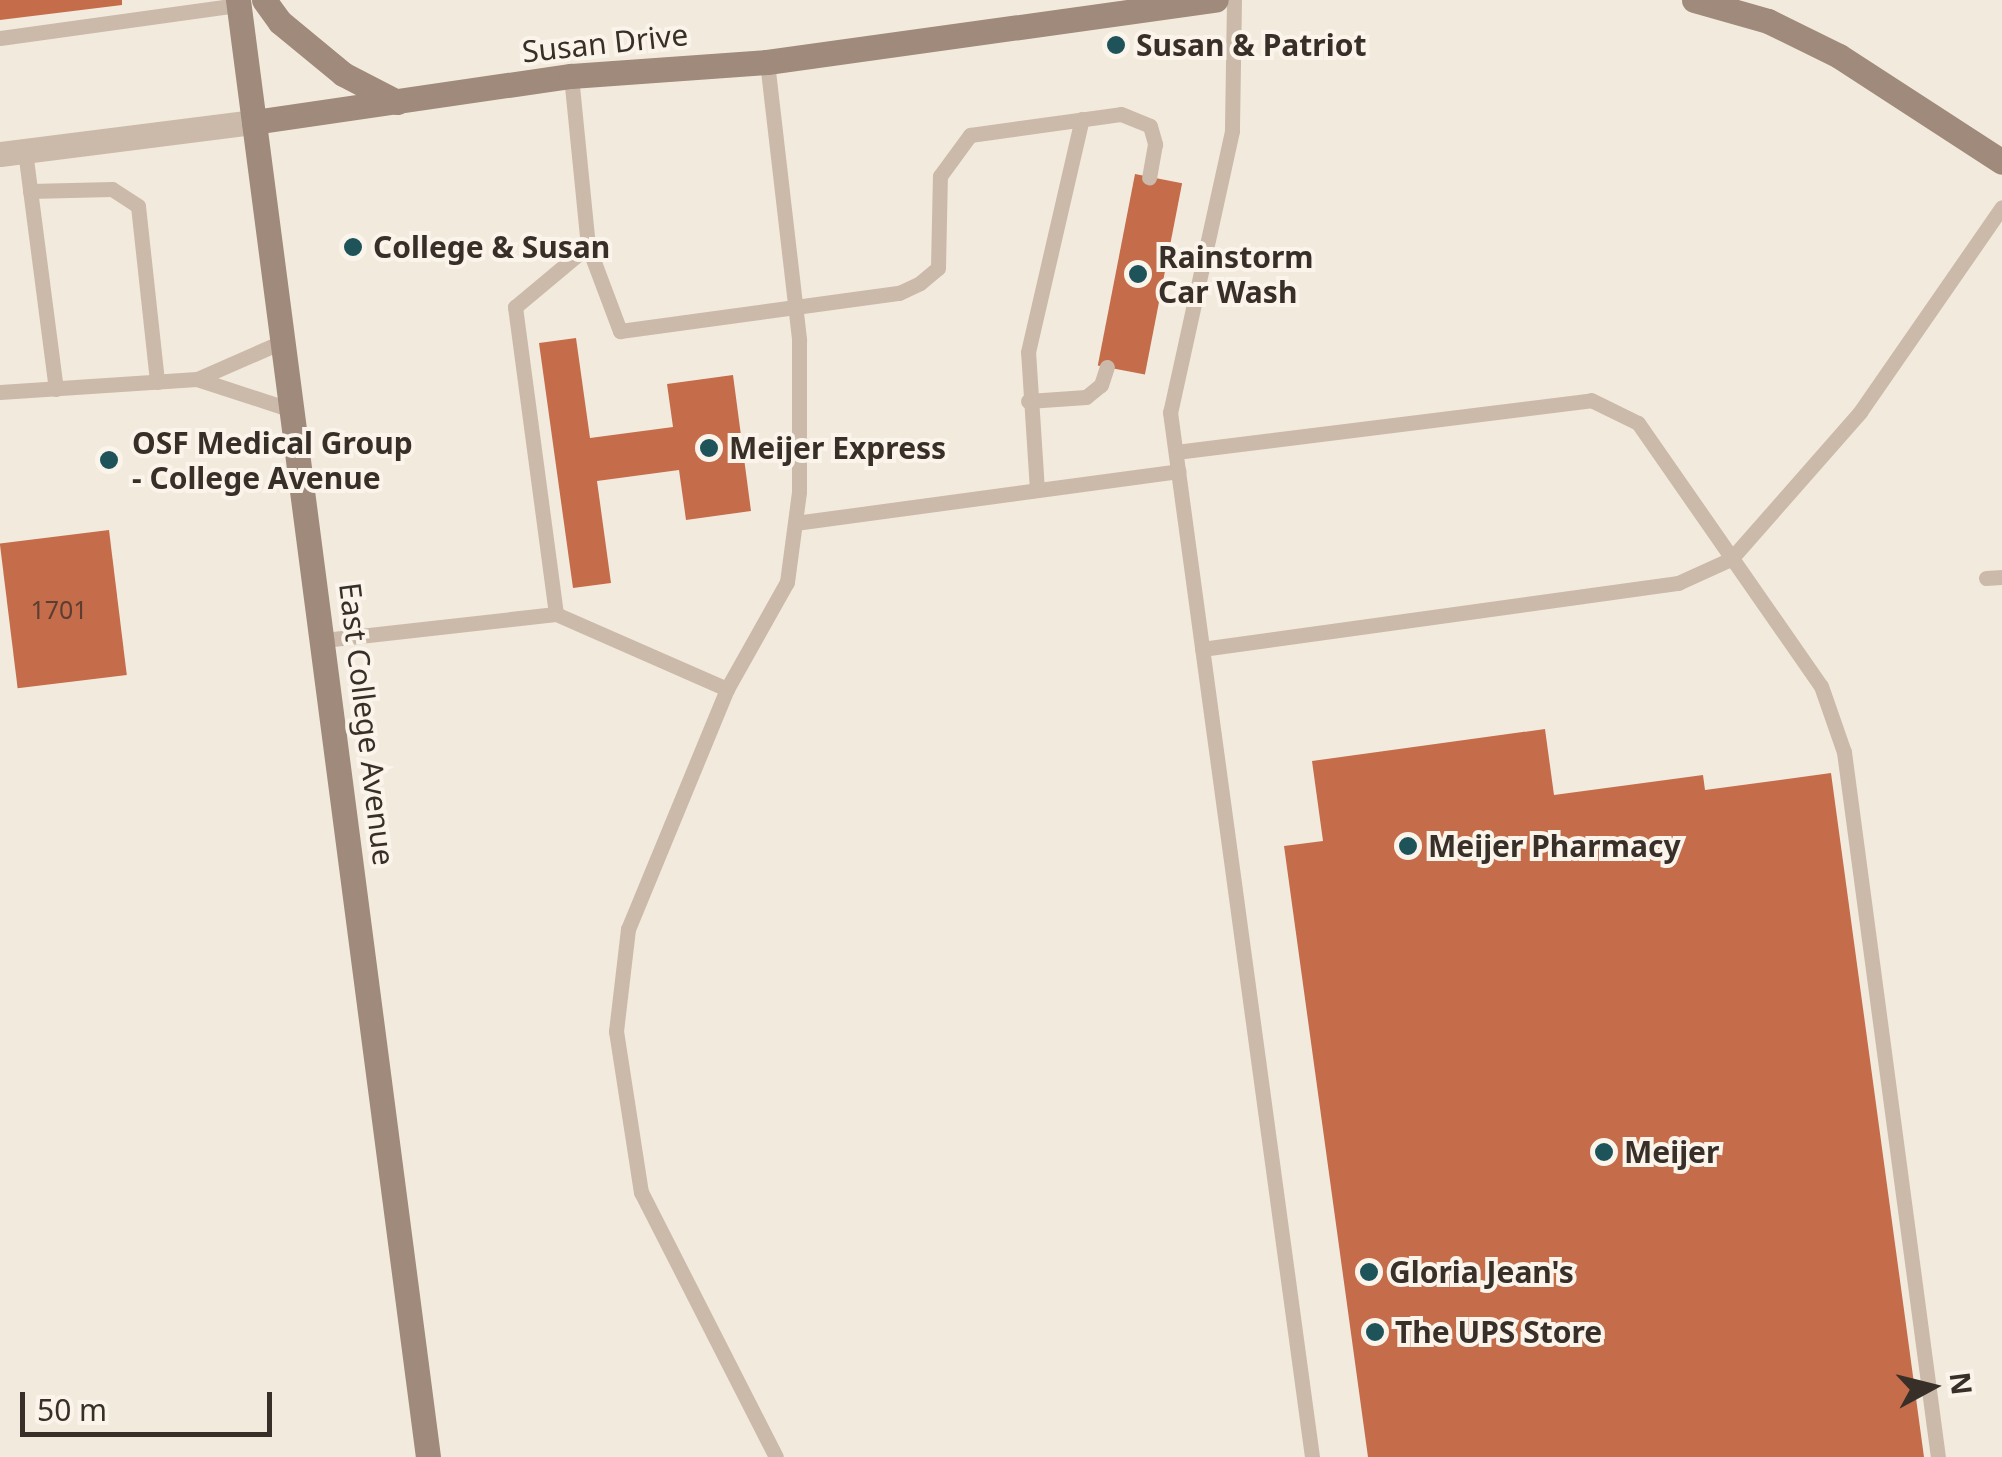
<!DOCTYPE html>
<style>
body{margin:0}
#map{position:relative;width:2002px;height:1457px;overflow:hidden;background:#f3eade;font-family:"Noto Sans",sans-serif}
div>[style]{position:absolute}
.building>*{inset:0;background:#c56d4a;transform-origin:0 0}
.lane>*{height:15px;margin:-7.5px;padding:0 7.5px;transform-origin:7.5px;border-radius:7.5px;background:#cbbaaa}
.street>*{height:25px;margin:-12.5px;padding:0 12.5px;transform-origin:12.5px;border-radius:12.5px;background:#cbbaaa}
.secondary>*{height:25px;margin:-12.5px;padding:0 12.5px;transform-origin:12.5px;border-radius:12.5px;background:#9f8a7b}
.dots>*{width:28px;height:28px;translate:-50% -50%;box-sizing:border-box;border:5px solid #faf4eb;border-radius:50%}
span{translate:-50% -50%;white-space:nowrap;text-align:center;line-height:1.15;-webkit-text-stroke:8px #faf4eb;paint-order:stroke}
.number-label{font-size:25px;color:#5b3e31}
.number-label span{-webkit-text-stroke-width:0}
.street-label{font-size:30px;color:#382f29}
.poi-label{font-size:30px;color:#382f29;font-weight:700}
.left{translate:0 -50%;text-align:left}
.north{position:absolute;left:1882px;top:1337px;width:100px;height:100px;-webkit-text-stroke:8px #faf4eb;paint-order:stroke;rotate:83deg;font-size:28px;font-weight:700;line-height:40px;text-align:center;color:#382f29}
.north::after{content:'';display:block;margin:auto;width:35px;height:45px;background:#382f29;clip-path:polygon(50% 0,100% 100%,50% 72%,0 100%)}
.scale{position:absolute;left:20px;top:1392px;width:252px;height:45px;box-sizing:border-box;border:5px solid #382f29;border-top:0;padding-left:12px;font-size:30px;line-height:35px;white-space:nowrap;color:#382f29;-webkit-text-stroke:8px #faf4eb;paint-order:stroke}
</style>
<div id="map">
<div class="building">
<i style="clip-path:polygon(0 0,122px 0,122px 5px,0 20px)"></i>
<i style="left:1135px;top:174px;width:48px;height:195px;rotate:11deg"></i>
<i style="clip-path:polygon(576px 338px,590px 438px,673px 427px,667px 384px,733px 375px,751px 511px,686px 520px,679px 470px,597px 481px,611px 583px,573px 588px,539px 343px)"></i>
<i style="left:109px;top:530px;width:146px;height:110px;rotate:83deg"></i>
<i style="clip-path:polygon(1545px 729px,1554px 795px,1703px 775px,1705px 790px,1831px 773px,1924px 1457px,1368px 1457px,1284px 846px,1323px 841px,1312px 761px)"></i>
</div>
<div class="lane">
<i style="left:1234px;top:0;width:131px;rotate:90.9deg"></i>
<i style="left:1232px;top:131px;width:288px;rotate:102.4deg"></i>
<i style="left:1170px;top:412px;width:1055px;rotate:82.26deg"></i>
<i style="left:0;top:38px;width:241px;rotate:-7.9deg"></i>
<i style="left:767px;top:62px;width:280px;rotate:83.4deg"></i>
<i style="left:799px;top:340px;width:152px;rotate:90deg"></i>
<i style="left:799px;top:492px;width:91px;rotate:97.6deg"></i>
<i style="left:787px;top:582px;width:123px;rotate:119.3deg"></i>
<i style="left:727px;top:689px;width:260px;rotate:112.4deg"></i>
<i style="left:628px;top:929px;width:103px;rotate:96.7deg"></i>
<i style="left:616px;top:1031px;width:163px;rotate:81.2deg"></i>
<i style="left:641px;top:1192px;width:297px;rotate:63deg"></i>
<i style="left:571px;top:76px;width:171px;rotate:84.3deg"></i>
<i style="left:588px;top:246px;width:91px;rotate:69.4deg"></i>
<i style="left:620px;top:331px;width:282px;rotate:-7.8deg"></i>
<i style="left:899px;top:293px;width:23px;rotate:-25deg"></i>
<i style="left:920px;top:283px;width:23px;rotate:-40deg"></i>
<i style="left:938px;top:268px;width:92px;rotate:-88.8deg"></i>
<i style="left:940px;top:176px;width:51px;rotate:-53.8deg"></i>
<i style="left:970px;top:135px;width:152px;rotate:-7.9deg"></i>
<i style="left:1121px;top:114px;width:31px;rotate:22deg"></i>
<i style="left:1150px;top:126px;width:19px;rotate:74deg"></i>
<i style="left:1155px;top:144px;width:34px;rotate:100deg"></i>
<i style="left:25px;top:151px;width:240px;rotate:82.6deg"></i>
<i style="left:30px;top:191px;width:82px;rotate:-1.4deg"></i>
<i style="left:112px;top:189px;width:31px;rotate:33deg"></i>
<i style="left:138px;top:206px;width:177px;rotate:83.8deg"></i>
<i style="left:197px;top:379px;width:103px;rotate:18.1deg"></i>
<i style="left:0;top:392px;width:197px;rotate:-3.8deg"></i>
<i style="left:197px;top:379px;width:97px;rotate:-23.7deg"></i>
<i style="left:1028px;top:401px;width:58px;rotate:-3.9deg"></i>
<i style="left:1086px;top:397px;width:19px;rotate:-39deg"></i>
<i style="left:1101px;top:385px;width:19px;rotate:-72deg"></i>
<i style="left:1176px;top:452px;width:418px;rotate:-7.1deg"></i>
<i style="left:1591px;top:400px;width:52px;rotate:26.1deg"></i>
<i style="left:1638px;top:423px;width:320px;rotate:55.2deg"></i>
<i style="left:1821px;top:686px;width:70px;rotate:70.8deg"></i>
<i style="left:1844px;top:752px;width:711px;rotate:82.41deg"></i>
<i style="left:1037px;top:490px;width:138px;rotate:-93.7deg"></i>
<i style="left:1028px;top:352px;width:239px;rotate:-77deg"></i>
<i style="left:795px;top:523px;width:387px;rotate:-7.7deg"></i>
<i style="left:1986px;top:578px;width:16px;rotate:-4deg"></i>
<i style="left:556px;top:614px;width:310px;rotate:-97.6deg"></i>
<i style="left:515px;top:307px;width:95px;rotate:-39.9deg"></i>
<i style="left:324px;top:640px;width:233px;rotate:-6.4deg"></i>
<i style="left:556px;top:614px;width:187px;rotate:23.7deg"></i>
<i style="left:1202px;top:649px;width:481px;rotate:-7.9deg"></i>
<i style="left:1678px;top:583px;width:58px;rotate:-24.4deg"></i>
<i style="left:1731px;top:559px;width:196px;rotate:-48.7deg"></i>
<i style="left:1860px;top:412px;width:249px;rotate:-55.3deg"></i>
</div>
<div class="street">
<i style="left:0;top:154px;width:256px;rotate:-7.2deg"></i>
</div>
<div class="secondary">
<i style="left:238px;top:0;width:1469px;rotate:82.57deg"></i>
<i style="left:264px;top:0;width:27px;rotate:54deg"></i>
<i style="left:280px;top:22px;width:82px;rotate:39.5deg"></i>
<i style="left:343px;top:74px;width:61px;rotate:27.4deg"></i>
<i style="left:1694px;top:0;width:77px;rotate:15.8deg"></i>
<i style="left:1768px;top:21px;width:79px;rotate:26.2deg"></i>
<i style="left:1839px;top:56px;width:194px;rotate:33deg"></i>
<i style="left:254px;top:122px;width:320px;rotate:-8.3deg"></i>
<i style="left:571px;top:76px;width:196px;rotate:-4.1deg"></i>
<i style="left:767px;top:62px;width:453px;rotate:-7.9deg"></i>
</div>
<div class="dots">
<i style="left:1116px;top:45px;background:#1f535a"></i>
<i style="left:353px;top:247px;background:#1f535a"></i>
<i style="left:1138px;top:274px;background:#1f535a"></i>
<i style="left:709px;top:448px;background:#1f535a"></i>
<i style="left:109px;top:460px;background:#1f535a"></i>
<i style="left:1408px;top:846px;background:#1f535a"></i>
<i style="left:1604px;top:1152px;background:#1f535a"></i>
<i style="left:1369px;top:1272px;background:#1f535a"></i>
<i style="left:1375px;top:1332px;background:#1f535a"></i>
</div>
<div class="number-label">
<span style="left:59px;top:609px">1701</span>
</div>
<div class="street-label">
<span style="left:605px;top:43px;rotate:-6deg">Susan Drive</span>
<span style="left:367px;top:724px;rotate:83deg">East College Avenue</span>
</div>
<div class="poi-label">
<span class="left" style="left:1136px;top:45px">Susan &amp; Patriot</span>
<span class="left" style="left:373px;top:247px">College &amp; Susan</span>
<span class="left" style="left:1158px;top:274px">Rainstorm<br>Car Wash</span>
<span class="left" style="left:132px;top:460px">OSF Medical Group<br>- College Avenue</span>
<span class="left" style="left:729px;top:448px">Meijer Express</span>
<span class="left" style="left:1428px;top:846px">Meijer Pharmacy</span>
<span class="left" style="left:1624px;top:1152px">Meijer</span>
<span class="left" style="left:1389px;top:1272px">Gloria Jean's</span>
<span class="left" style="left:1395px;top:1332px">The UPS Store</span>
</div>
<div class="north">N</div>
<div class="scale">50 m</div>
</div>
